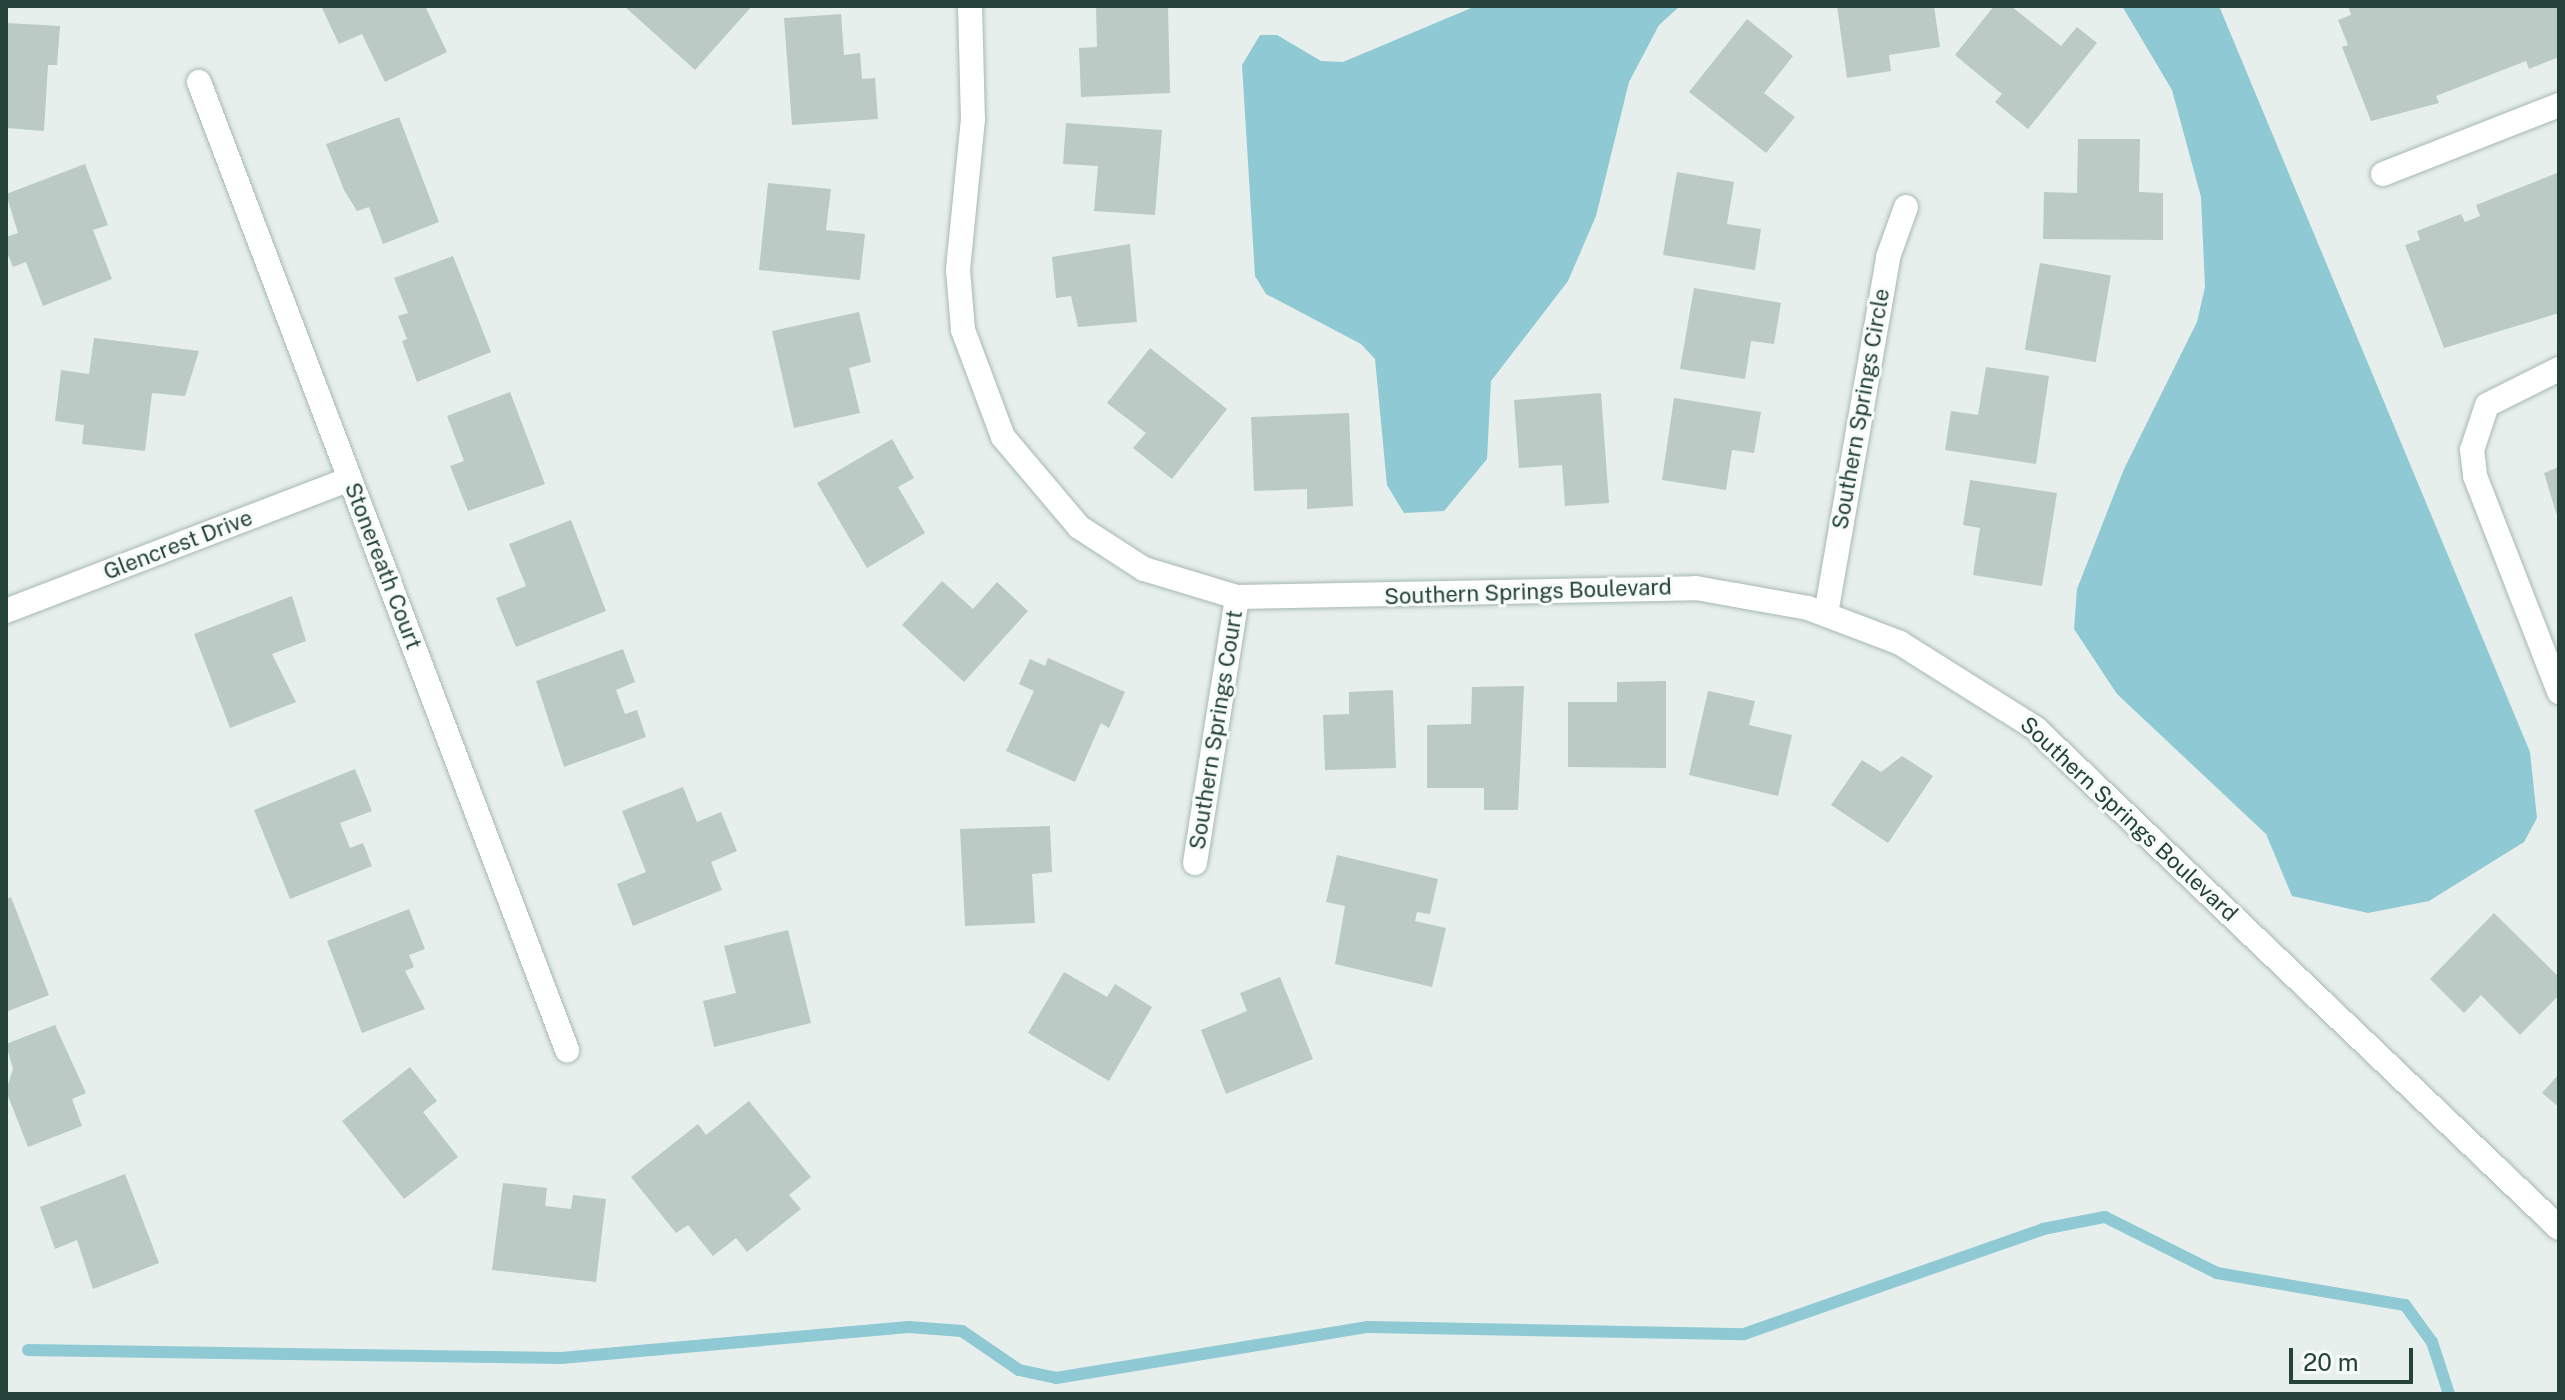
<!DOCTYPE html>
<style>
body{margin:0}
#map{position:relative;width:2565px;height:1400px;overflow:hidden;background:#e6efeb;font-family:"Public Sans",sans-serif}
div>[style]{position:absolute}
.water>*{inset:0;background:#8ec9d4}
.stream>*{height:12px;margin:-6px;padding:0 6px;transform-origin:6px;border-radius:6px;background:#8ec9d4}
.building>*{inset:0;background:#bbcac4;transform-origin:0 0}
.roads{filter:drop-shadow(0 0 2px #a8b8b2) drop-shadow(0 0 2px #a8b8b2)}
.minor>*{height:24px;margin:-12px;padding:0 12px;transform-origin:12px;border-radius:12px;background:#fff}
span{translate:-50% -50%;white-space:nowrap;text-align:center;line-height:1.15;-webkit-text-stroke:6px #f7fbf9;paint-order:stroke}
.street-label{font-size:22px;color:#24423a}
.frame{position:absolute;inset:0;border:8px solid #24423a;pointer-events:none}
.scale{position:absolute;left:2289px;top:1348px;width:124px;height:36px;box-sizing:border-box;border:4px solid #24423a;border-top:0;padding-left:10px;font-size:24px;line-height:28px;white-space:nowrap;color:#24423a;-webkit-text-stroke:6px #f7fbf9;paint-order:stroke}
</style>
<div id="map">
<div class="water">
<i style="clip-path:polygon(1476px 6px,1680px 6px,1659px 25px,1629px 82px,1596px 216px,1568px 281px,1491px 381px,1487px 459px,1444px 511px,1404px 513px,1387px 485px,1375px 359px,1361px 344px,1266px 294px,1255px 276px,1242px 65px,1260px 35px,1277px 35px,1321px 61px,1343px 62px)"></i>
<i style="clip-path:polygon(2122px 6px,2219px 6px,2530px 752px,2537px 818px,2524px 842px,2429px 901px,2368px 913px,2292px 896px,2266px 834px,2117px 694px,2074px 629px,2077px 589px,2124px 469px,2197px 322px,2205px 287px,2201px 197px,2172px 90px)"></i>
</div>
<div class="stream">
<i style="left:28px;top:1350px;width:533px;rotate:0.86deg"></i>
<i style="left:561px;top:1358px;width:349px;rotate:-5.1deg"></i>
<i style="left:909px;top:1327px;width:53px;rotate:4.3deg"></i>
<i style="left:962px;top:1331px;width:69px;rotate:34.4deg"></i>
<i style="left:1019px;top:1370px;width:38px;rotate:12deg"></i>
<i style="left:1056px;top:1378px;width:316px;rotate:-9.3deg"></i>
<i style="left:1368px;top:1327px;width:376px;rotate:1.1deg"></i>
<i style="left:1744px;top:1334px;width:317px;rotate:-19.3deg"></i>
<i style="left:2043px;top:1229px;width:63px;rotate:-11deg"></i>
<i style="left:2105px;top:1217px;width:125px;rotate:26.6deg"></i>
<i style="left:2217px;top:1273px;width:191px;rotate:9.7deg"></i>
<i style="left:2405px;top:1305px;width:46px;rotate:53.9deg"></i>
<i style="left:2432px;top:1342px;width:55px;rotate:71.9deg"></i>
</div>
<div class="building">
<i style="clip-path:polygon(321px 6px,425px 6px,447px 52px,385px 82px,362px 34px,339px 44px)"></i>
<i style="clip-path:polygon(624px 6px,752px 6px,695px 70px)"></i>
<i style="clip-path:polygon(1096px 6px,1168px 6px,1170px 93px,1081px 97px,1079px 48px,1097px 47px)"></i>
<i style="clip-path:polygon(1837px 6px,1934px 6px,1940px 47px,1889px 55px,1891px 71px,1847px 78px)"></i>
<i style="clip-path:polygon(1994px 6px,2011px 6px,2061px 46px,2077px 27px,2097px 43px,2028px 129px,1995px 102px,2002px 94px,1955px 55px)"></i>
<i style="clip-path:polygon(2348px 6px,2559px 6px,2559px 57px,2529px 69px,2526px 61px,2436px 96px,2439px 103px,2371px 121px,2342px 47px,2348px 45px,2338px 20px,2351px 15px)"></i>
<i style="clip-path:polygon(841px 14px,844px 55px,860px 53px,862px 79px,875px 78px,878px 119px,792px 125px,784px 18px)"></i>
<i style="clip-path:polygon(1747px 19px,1793px 56px,1764px 93px,1795px 117px,1766px 153px,1689px 92px)"></i>
<i style="clip-path:polygon(6px 23px,60px 26px,57px 65px,48px 65px,44px 131px,6px 128px)"></i>
<i style="clip-path:polygon(399px 117px,439px 222px,383px 244px,369px 207px,357px 211px,344px 190px,326px 144px)"></i>
<i style="clip-path:polygon(1066px 123px,1162px 130px,1155px 215px,1094px 211px,1098px 166px,1063px 164px)"></i>
<i style="clip-path:polygon(2078px 139px,2140px 139px,2139px 192px,2163px 193px,2163px 240px,2043px 239px,2044px 192px,2077px 193px)"></i>
<i style="clip-path:polygon(85px 164px,108px 225px,93px 230px,112px 279px,43px 306px,26px 262px,13px 267px,6px 250px,6px 237px,18px 233px,6px 194px)"></i>
<i style="clip-path:polygon(1677px 172px,1734px 182px,1727px 224px,1761px 229px,1755px 270px,1663px 255px)"></i>
<i style="clip-path:polygon(2557px 173px,2559px 313px,2444px 348px,2405px 245px,2420px 240px,2417px 231px,2461px 214px,2465px 222px,2480px 216px,2476px 205px)"></i>
<i style="clip-path:polygon(768px 183px,831px 189px,826px 230px,865px 234px,860px 280px,759px 270px)"></i>
<i style="clip-path:polygon(1130px 244px,1137px 322px,1078px 327px,1071px 296px,1056px 298px,1052px 257px)"></i>
<i style="clip-path:polygon(453px 256px,491px 352px,417px 382px,402px 341px,407px 339px,398px 316px,408px 313px,394px 278px)"></i>
<i style="left:2040px;top:263px;width:72px;height:88px;rotate:10deg"></i>
<i style="clip-path:polygon(1694px 288px,1781px 303px,1774px 344px,1751px 341px,1745px 379px,1680px 369px)"></i>
<i style="clip-path:polygon(859px 312px,871px 362px,849px 368px,860px 413px,794px 428px,772px 331px)"></i>
<i style="clip-path:polygon(94px 338px,199px 351px,185px 396px,152px 393px,145px 451px,82px 444px,84px 425px,55px 421px,61px 370px,89px 374px)"></i>
<i style="clip-path:polygon(1150px 348px,1227px 409px,1172px 479px,1133px 448px,1146px 433px,1107px 403px)"></i>
<i style="clip-path:polygon(1986px 367px,2049px 376px,2036px 464px,1945px 450px,1951px 411px,1978px 415px)"></i>
<i style="clip-path:polygon(510px 392px,545px 484px,468px 511px,450px 466px,464px 461px,447px 416px)"></i>
<i style="clip-path:polygon(1601px 393px,1609px 503px,1565px 506px,1562px 465px,1519px 468px,1514px 400px)"></i>
<i style="clip-path:polygon(1674px 398px,1761px 412px,1754px 453px,1732px 450px,1726px 490px,1662px 480px)"></i>
<i style="clip-path:polygon(1349px 413px,1353px 506px,1307px 509px,1307px 489px,1254px 491px,1251px 417px)"></i>
<i style="clip-path:polygon(892px 439px,914px 478px,898px 487px,925px 533px,867px 568px,817px 483px)"></i>
<i style="clip-path:polygon(2559px 467px,2559px 522px,2544px 473px)"></i>
<i style="clip-path:polygon(1970px 480px,2057px 493px,2042px 586px,1973px 575px,1980px 528px,1963px 525px)"></i>
<i style="clip-path:polygon(571px 520px,606px 611px,516px 647px,496px 598px,526px 586px,509px 544px)"></i>
<i style="clip-path:polygon(942px 581px,973px 609px,997px 582px,1028px 611px,964px 682px,902px 625px)"></i>
<i style="clip-path:polygon(292px 596px,306px 641px,272px 654px,296px 702px,230px 728px,194px 634px)"></i>
<i style="clip-path:polygon(623px 649px,635px 682px,616px 690px,625px 714px,637px 710px,646px 737px,564px 767px,536px 681px)"></i>
<i style="clip-path:polygon(1048px 658px,1125px 692px,1109px 728px,1101px 723px,1075px 782px,1006px 751px,1034px 691px,1019px 684px,1030px 659px,1045px 666px)"></i>
<i style="clip-path:polygon(1666px 681px,1666px 768px,1568px 767px,1568px 702px,1617px 702px,1617px 682px)"></i>
<i style="clip-path:polygon(1524px 686px,1518px 810px,1484px 810px,1484px 788px,1427px 788px,1427px 725px,1471px 724px,1472px 687px)"></i>
<i style="clip-path:polygon(1393px 690px,1396px 768px,1325px 770px,1323px 715px,1349px 714px,1349px 692px)"></i>
<i style="clip-path:polygon(1708px 691px,1755px 701px,1749px 725px,1792px 735px,1778px 796px,1689px 775px)"></i>
<i style="clip-path:polygon(1902px 756px,1933px 776px,1888px 843px,1831px 805px,1862px 760px,1881px 772px)"></i>
<i style="clip-path:polygon(355px 769px,372px 811px,340px 823px,350px 848px,363px 843px,372px 866px,290px 899px,254px 810px)"></i>
<i style="clip-path:polygon(683px 787px,697px 822px,721px 812px,737px 851px,711px 862px,722px 890px,633px 926px,617px 884px,646px 872px,622px 811px)"></i>
<i style="clip-path:polygon(1050px 826px,1052px 872px,1032px 874px,1035px 923px,965px 926px,960px 829px)"></i>
<i style="clip-path:polygon(1337px 855px,1438px 879px,1430px 914px,1417px 912px,1415px 921px,1446px 928px,1432px 987px,1335px 964px,1345px 906px,1326px 902px)"></i>
<i style="clip-path:polygon(11px 897px,49px 995px,6px 1012px,6px 899px)"></i>
<i style="clip-path:polygon(409px 909px,425px 949px,409px 955px,414px 967px,405px 971px,425px 1009px,362px 1033px,327px 941px)"></i>
<i style="clip-path:polygon(2494px 913px,2559px 977px,2559px 995px,2520px 1035px,2481px 995px,2464px 1013px,2430px 979px)"></i>
<i style="clip-path:polygon(788px 930px,811px 1023px,714px 1047px,703px 1001px,736px 993px,724px 946px)"></i>
<i style="clip-path:polygon(1064px 972px,1107px 997px,1115px 984px,1152px 1007px,1109px 1081px,1028px 1033px)"></i>
<i style="clip-path:polygon(1280px 977px,1313px 1059px,1226px 1094px,1201px 1030px,1247px 1011px,1240px 993px)"></i>
<i style="clip-path:polygon(55px 1025px,86px 1093px,72px 1099px,82px 1126px,28px 1147px,6px 1091px,13px 1069px,6px 1044px)"></i>
<i style="clip-path:polygon(410px 1067px,437px 1101px,423px 1112px,458px 1157px,404px 1199px,342px 1121px)"></i>
<i style="clip-path:polygon(2559px 1074px,2559px 1107px,2542px 1093px)"></i>
<i style="clip-path:polygon(749px 1101px,811px 1177px,789px 1195px,801px 1209px,747px 1252px,736px 1238px,713px 1256px,688px 1225px,676px 1233px,631px 1177px,698px 1124px,706px 1135px)"></i>
<i style="clip-path:polygon(125px 1174px,159px 1263px,93px 1289px,77px 1240px,55px 1249px,40px 1207px)"></i>
<i style="clip-path:polygon(503px 1183px,547px 1188px,545px 1206px,571px 1209px,573px 1195px,606px 1199px,596px 1282px,492px 1270px)"></i>
</div>
<div class="roads">
<div class="minor">
<i style="left:970px;top:6px;width:113px;rotate:88.5deg"></i>
<i style="left:973px;top:119px;width:152px;rotate:95.7deg"></i>
<i style="left:958px;top:270px;width:60px;rotate:85.2deg"></i>
<i style="left:963px;top:330px;width:114px;rotate:69.5deg"></i>
<i style="left:1003px;top:437px;width:118px;rotate:49.8deg"></i>
<i style="left:1079px;top:527px;width:77px;rotate:32.9deg"></i>
<i style="left:1144px;top:569px;width:97px;rotate:16.8deg"></i>
<i style="left:1237px;top:597px;width:459px;rotate:-1.1deg"></i>
<i style="left:1696px;top:588px;width:114px;rotate:10.1deg"></i>
<i style="left:1808px;top:608px;width:98px;rotate:20.8deg"></i>
<i style="left:1900px;top:643px;width:160px;rotate:32.2deg"></i>
<i style="left:2035px;top:728px;width:724px;rotate:43.66deg"></i>
<i style="left:199px;top:82px;width:1036px;rotate:69.18deg"></i>
<i style="left:2383px;top:174px;width:189px;rotate:-21.4deg"></i>
<i style="left:2559px;top:369px;width:80px;rotate:153.4deg"></i>
<i style="left:2487px;top:405px;width:47px;rotate:108.4deg"></i>
<i style="left:2472px;top:450px;width:26px;rotate:83deg"></i>
<i style="left:2475px;top:476px;width:232px;rotate:68.7deg"></i>
<i style="left:6px;top:611px;width:368px;rotate:-21deg"></i>
<i style="left:1826px;top:614px;width:362px;rotate:-80.1deg"></i>
<i style="left:1888px;top:257px;width:53px;rotate:-70.2deg"></i>
<i style="left:1195px;top:863px;width:269px;rotate:-81deg"></i>
</div>
</div>
<div class="street-label">
<span style="left:1861px;top:409px;rotate:-80deg">Southern Springs Circle</span>
<span style="left:178px;top:545px;rotate:-21deg">Glencrest Drive</span>
<span style="left:383px;top:566px;rotate:69deg">Stonereath Court</span>
<span style="left:1528px;top:592px;rotate:-2deg">Southern Springs Boulevard</span>
<span style="left:1216px;top:730px;rotate:-81deg">Southern Springs Court</span>
<span style="left:2129px;top:819px;rotate:43deg">Southern Springs Boulevard</span>
</div>
<div class="frame"></div>
<div class="scale">20 m</div>
</div>
